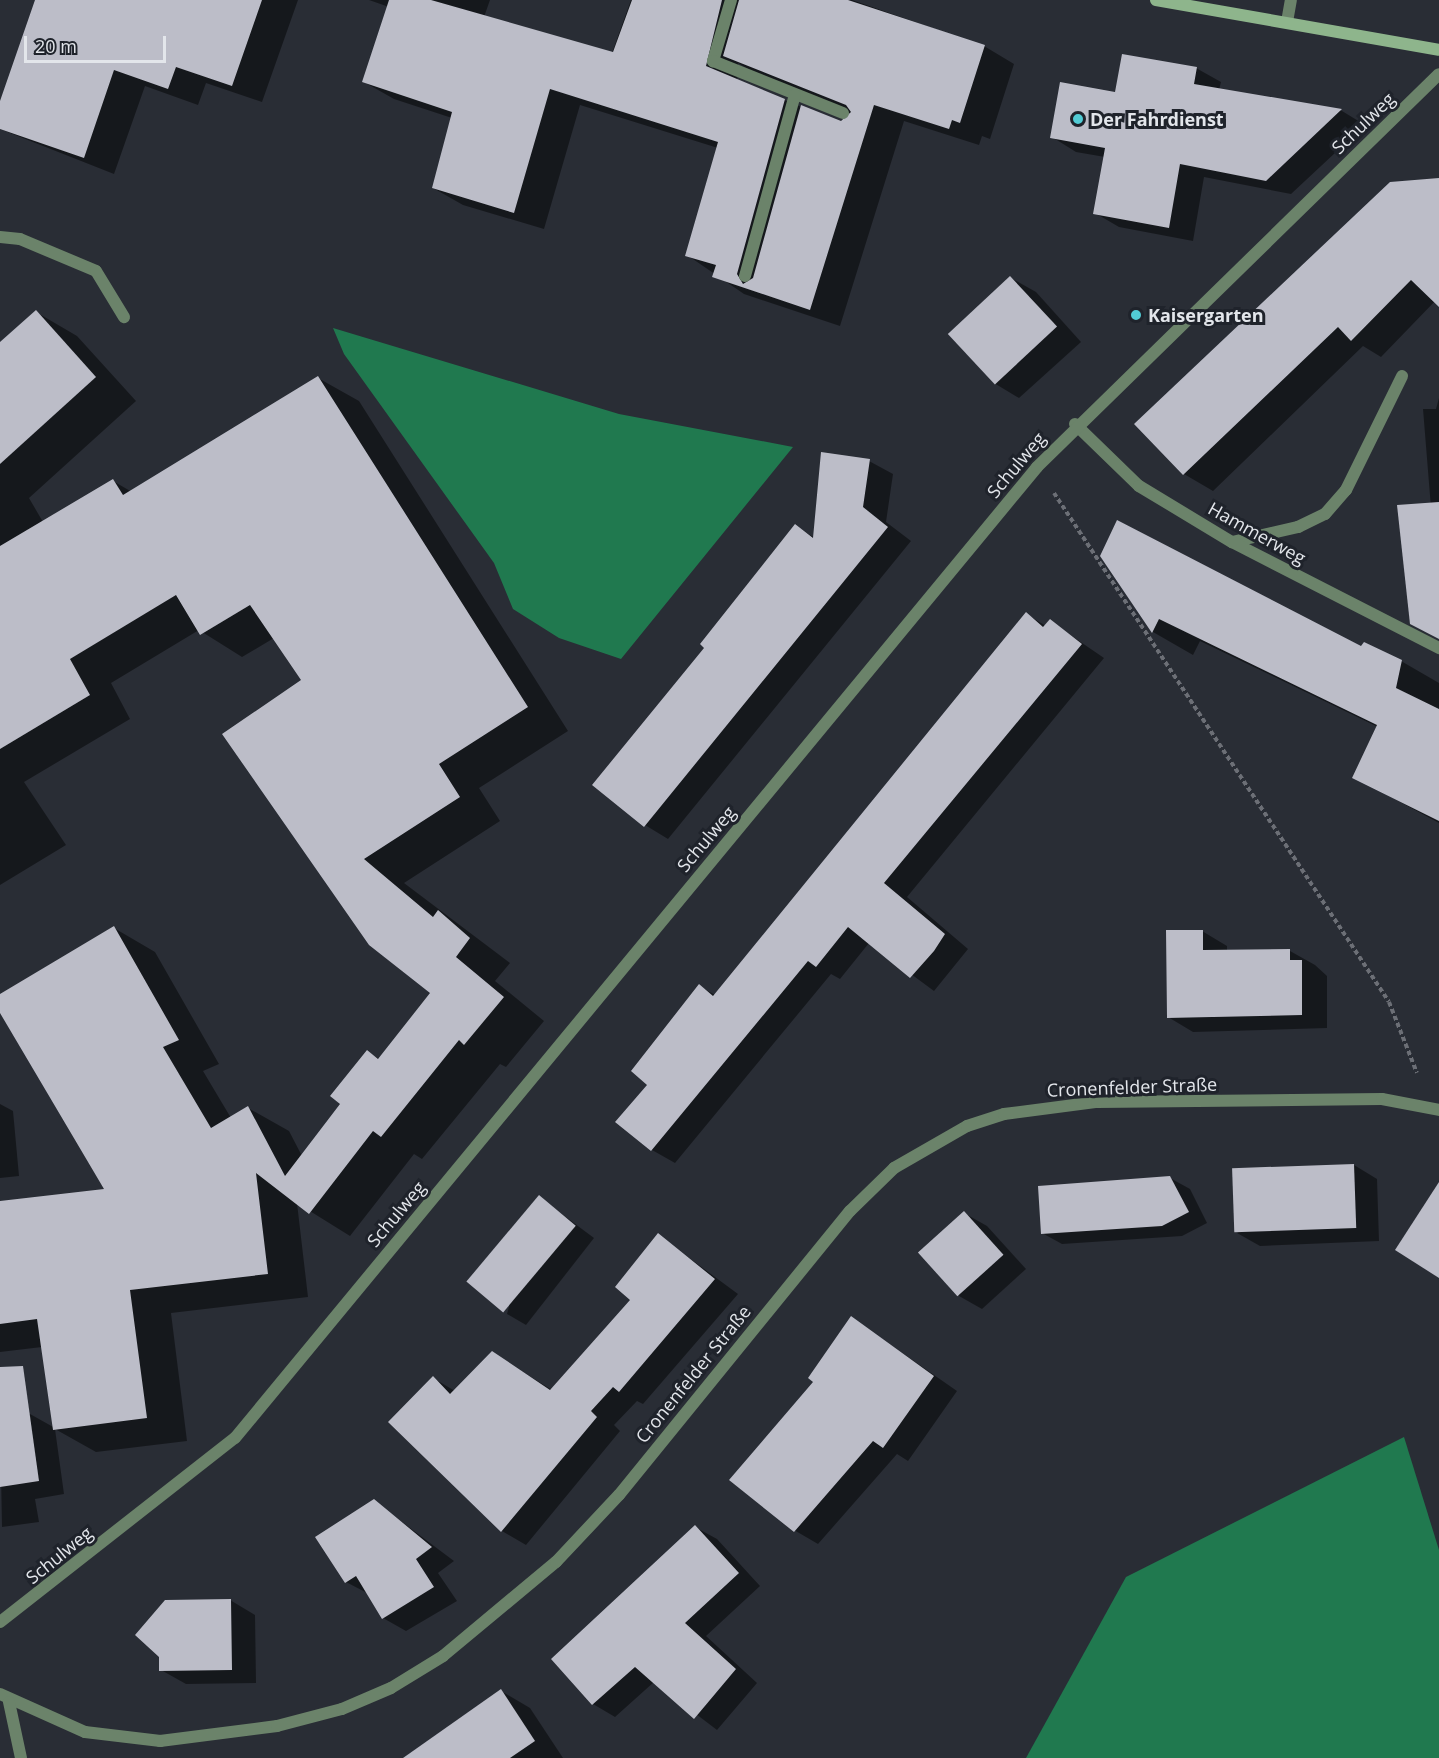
<!DOCTYPE html>
<meta charset="utf-8">
<style>
body{margin:0}
#map{position:relative;width:1439px;height:1758px;overflow:hidden;background:#292d35;font-family:"Open Sans",sans-serif}
div>[style]{position:absolute}
.forest>*{inset:0;background:#20794f}
.shadow>*{inset:0;background:#0007}
.building>*{inset:0;background:#bcbdc8;transform-origin:0 0}
.path>*{height:4px;margin-top:-2px;transform-origin:0;background:repeating-linear-gradient(90deg,#6c6f76 0 4.5px,transparent 0 7.5px)}
.lane>*{height:12px;margin:-6px;padding:0 6px;transform-origin:6px;border-radius:6px;background:#6b836a}
.street>*{height:12px;margin:-6px;padding:0 6px;transform-origin:6px;border-radius:6px;background:#6b836a}
.secondary>*{height:12px;margin:-6px;padding:0 6px;transform-origin:6px;border-radius:6px;background:#8eb58c}
.dots>*{width:16px;height:16px;translate:-50% -50%;box-sizing:border-box;border:3px solid #1f232b;border-radius:50%}
span{translate:-50% -50%;white-space:nowrap;text-align:center;line-height:1.15;-webkit-text-stroke:6px #1f232b;paint-order:stroke}
.poi-label{font-size:18px;color:#e3e6eb;font-weight:700}
.left{translate:0 -50%;text-align:left}
.street-label{font-size:18px;color:#e3e6eb}
.scale{position:absolute;left:24px;top:36px;width:142px;height:27px;box-sizing:border-box;border:3px solid #e3e6eb;border-top:0;padding-left:8px;font-size:18px;line-height:21px;white-space:nowrap;color:#e3e6eb;-webkit-text-stroke:4px #1f232b;paint-order:stroke}
</style>
<div id="map">
<div class="forest">
<i style="clip-path:polygon(333px 328px,619px 414px,793px 447px,621px 659px,559px 638px,513px 609px,494px 563px,344px 354px)"></i>
<i style="clip-path:polygon(1404px 1437px,1439px 1550px,1439px 1758px,1026px 1758px,1126px 1577px)"></i>
</div>
<div class="shadow">
<i style="clip-path:polygon(36px 0,298px 0,262px 102px,206px 83px,198px 105px,145px 86px,114px 174px,0 129px,0 105px)"></i>
<i style="clip-path:polygon(evenodd,369px 0,490px 0,484px 17px,612px 53px,631px 0,852px 0,984px 46px,1014px 64px,990px 139px,982px 136px,979px 145px,904px 121px,840px 326px,744px 294px,687px 255px,718px 148px,580px 105px,544px 229px,463px 205px,433px 188px,452px 118px,394px 99px,364px 82px,389px 7px,369px 0,738px 63px,755px 73px,850px 114px,841px 123px,737px 81px,738px 63px)"></i>
<i style="clip-path:polygon(1196px 68px,1221px 82px,1219px 90px,1342px 111px,1365px 125px,1291px 194px,1204px 177px,1193px 241px,1119px 227px,1095px 213px,1105px 157px,1076px 152px,1052px 137px,1117px 94px)"></i>
<i style="clip-path:polygon(1439px 180px,1439px 297px,1381px 357px,1363px 346px,1213px 491px,1184px 474px,1136px 424px)"></i>
<i style="clip-path:polygon(1011px 278px,1036px 292px,1081px 342px,1019px 398px,994px 383px,949px 334px)"></i>
<i style="clip-path:polygon(36px 312px,77px 336px,136px 401px,29px 498px,43px 522px,113px 481px,132px 492px,318px 378px,359px 401px,568px 731px,479px 788px,500px 821px,404px 883px,510px 963px,495px 981px,544px 1021px,506px 1067px,500px 1064px,422px 1159px,414px 1154px,350px 1236px,297px 1203px,308px 1297px,171px 1313px,187px 1441px,96px 1452px,55px 1429px,64px 1494px,35px 1499px,39px 1522px,2px 1527px,0 1418px,30px 1414px,55px 1428px,42px 1347px,0 1352px,0 1261px,106px 1190px,0 1010px,0 996px,114px 928px,155px 952px,219px 1064px,203px 1071px,231px 1118px,248px 1108px,289px 1131px,302px 1156px,342px 1104px,368px 1052px,379px 1059px,432px 992px,371px 944px,303px 680px,274px 638px,242px 657px,199px 630px,111px 683px,130px 719px,24px 782px,66px 845px,0 885px,0 344px)"></i>
<i style="clip-path:polygon(1439px 398px,1439px 607px,1423px 409px,1436px 409px)"></i>
<i style="clip-path:polygon(869px 461px,893px 474px,886px 522px,911px 541px,668px 839px,645px 825px,706px 647px,795px 526px,815px 538px)"></i>
<i style="clip-path:polygon(1102px 556px,1401px 661px,1439px 683px,1439px 823px,1354px 777px,1378px 727px,1200px 641px,1193px 655px,1153px 632px)"></i>
<i style="clip-path:polygon(1026px 614px,1046px 626px,1050px 621px,1104px 658px,907px 897px,968px 949px,934px 991px,869px 943px,840px 979px,831px 974px,675px 1163px,652px 1150px,617px 1122px,649px 1084px,699px 986px,715px 995px)"></i>
<i style="clip-path:polygon(1202px 931px,1227px 946px,1227px 951px,1290px 951px,1315px 965px,1327px 976px,1327px 1028px,1193px 1032px,1168px 1017px)"></i>
<i style="clip-path:polygon(0 1104px,13px 1111px,19px 1176px,0 1178px)"></i>
<i style="clip-path:polygon(1354px 1165px,1377px 1179px,1379px 1241px,1260px 1246px,1237px 1233px)"></i>
<i style="clip-path:polygon(1170px 1178px,1190px 1189px,1207px 1223px,1182px 1236px,1062px 1244px,1042px 1233px)"></i>
<i style="clip-path:polygon(539px 1197px,594px 1238px,526px 1325px,507px 1314px)"></i>
<i style="clip-path:polygon(964px 1213px,987px 1226px,1026px 1269px,982px 1309px,959px 1296px)"></i>
<i style="clip-path:polygon(658px 1235px,738px 1294px,643px 1404px,637px 1401px,614px 1425px,620px 1431px,526px 1545px,502px 1531px,390px 1422px,433px 1378px,455px 1391px,492px 1353px,552px 1390px,632px 1300px)"></i>
<i style="clip-path:polygon(852px 1318px,957px 1391px,908px 1461px,897px 1454px,818px 1544px,794px 1530px,815px 1381px)"></i>
<i style="clip-path:polygon(374px 1501px,454px 1561px,438px 1573px,457px 1601px,406px 1631px,383px 1618px,369px 1594px,346px 1582px)"></i>
<i style="clip-path:polygon(695px 1527px,717px 1539px,760px 1586px,706px 1636px,757px 1683px,717px 1730px,654px 1682px,615px 1717px,593px 1704px)"></i>
<i style="clip-path:polygon(230px 1600px,255px 1615px,256px 1683px,186px 1684px,161px 1670px)"></i>
<i style="clip-path:polygon(501px 1691px,530px 1708px,563px 1758px,405px 1758px)"></i>
</div>
<div class="building">
<i style="clip-path:polygon(35px 0,262px 0,232px 86px,176px 67px,168px 89px,114px 70px,84px 158px,0 129px,0 101px)"></i>
<i style="clip-path:polygon(389px 0,431px 0,613px 52px,632px 0,722px 0,706px 66px,785px 99px,737px 274px,743px 284px,753px 278px,801px 105px,841px 121px,851px 112px,846px 105px,723px 56px,739px 0,848px 0,985px 45px,960px 123px,952px 120px,949px 129px,874px 105px,810px 310px,712px 277px,716px 265px,685px 256px,718px 142px,550px 89px,514px 213px,432px 188px,452px 112px,362px 82px)"></i>
<i style="clip-path:polygon(1122px 54px,1197px 67px,1194px 84px,1342px 109px,1266px 181px,1180px 164px,1169px 228px,1093px 214px,1105px 148px,1050px 138px,1060px 82px,1115px 92px)"></i>
<i style="clip-path:polygon(1439px 178px,1439px 307px,1411px 280px,1351px 341px,1338px 327px,1183px 475px,1134px 424px,1390px 182px)"></i>
<i style="left:1010px;top:276px;width:69px;height:85px;rotate:47deg"></i>
<i style="clip-path:polygon(36px 310px,96px 377px,0 464px,0 342px)"></i>
<i style="clip-path:polygon(318px 376px,528px 707px,439px 764px,460px 797px,364px 859px,433px 917px,438px 910px,470px 938px,456px 957px,504px 997px,464px 1045px,459px 1040px,381px 1137px,373px 1131px,309px 1214px,256px 1173px,268px 1274px,130px 1290px,147px 1418px,53px 1430px,37px 1319px,0 1324px,0 1201px,104px 1189px,0 1013px,0 994px,114px 926px,179px 1040px,163px 1047px,211px 1128px,248px 1106px,285px 1176px,340px 1104px,330px 1096px,367px 1050px,378px 1059px,430px 993px,369px 945px,222px 734px,301px 680px,250px 605px,200px 635px,176px 595px,70px 659px,90px 695px,0 749px,0 546px,113px 479px,123px 495px)"></i>
<i style="clip-path:polygon(821px 452px,870px 459px,863px 507px,888px 527px,644px 827px,592px 785px,704px 648px,700px 644px,795px 524px,813px 538px)"></i>
<i style="clip-path:polygon(1439px 502px,1439px 639px,1410px 624px,1397px 505px)"></i>
<i style="clip-path:polygon(1117px 520px,1361px 646px,1364px 642px,1402px 660px,1396px 688px,1439px 709px,1439px 821px,1352px 778px,1377px 725px,1159px 619px,1152px 633px,1100px 556px)"></i>
<i style="clip-path:polygon(1026px 612px,1043px 627px,1050px 619px,1082px 644px,884px 883px,945px 934px,934px 951px,910px 978px,848px 927px,816px 967px,808px 961px,651px 1151px,615px 1122px,647px 1085px,631px 1071px,699px 984px,713px 996px)"></i>
<i style="clip-path:polygon(1166px 930px,1203px 930px,1203px 950px,1290px 949px,1290px 960px,1302px 960px,1302px 1015px,1167px 1018px)"></i>
<i style="left:1354px;top:1164px;width:64px;height:122px;rotate:88deg"></i>
<i style="clip-path:polygon(1170px 1176px,1189px 1212px,1162px 1226px,1041px 1234px,1038px 1186px)"></i>
<i style="clip-path:polygon(1439px 1182px,1439px 1278px,1395px 1250px)"></i>
<i style="left:539px;top:1195px;width:48px;height:113px;rotate:40deg"></i>
<i style="left:964px;top:1211px;width:59px;height:62px;rotate:48deg"></i>
<i style="clip-path:polygon(658px 1233px,715px 1279px,619px 1392px,613px 1387px,591px 1411px,597px 1417px,501px 1532px,388px 1422px,433px 1376px,450px 1394px,492px 1351px,550px 1390px,630px 1300px,615px 1287px)"></i>
<i style="clip-path:polygon(851px 1316px,934px 1376px,883px 1448px,873px 1441px,794px 1532px,729px 1480px,813px 1382px,808px 1378px)"></i>
<i style="clip-path:polygon(23px 1366px,39px 1481px,0 1487px,0 1367px)"></i>
<i style="clip-path:polygon(374px 1499px,432px 1547px,416px 1559px,434px 1587px,382px 1619px,356px 1576px,345px 1583px,315px 1537px)"></i>
<i style="clip-path:polygon(695px 1525px,739px 1573px,685px 1623px,736px 1669px,694px 1719px,635px 1667px,592px 1705px,551px 1659px)"></i>
<i style="clip-path:polygon(231px 1599px,232px 1670px,159px 1671px,159px 1657px,135px 1635px,165px 1600px)"></i>
<i style="clip-path:polygon(501px 1689px,535px 1741px,510px 1758px,403px 1758px)"></i>
</div>
<div class="path">
<i style="left:1054px;top:493px;width:609px;rotate:56.65deg"></i>
<i style="left:1389px;top:1002px;width:76px;rotate:68.5deg"></i>
</div>
<div class="lane">
<i style="left:731px;top:0;width:64px;rotate:106.4deg"></i>
<i style="left:713px;top:61px;width:140px;rotate:21.8deg"></i>
<i style="left:1287px;top:22px;width:22px;rotate:-80deg"></i>
<i style="left:0;top:237px;width:20px;rotate:6deg"></i>
<i style="left:20px;top:239px;width:82px;rotate:22.8deg"></i>
<i style="left:96px;top:271px;width:54px;rotate:58.7deg"></i>
<i style="left:745px;top:276px;width:188px;rotate:-74.6deg"></i>
<i style="left:1232px;top:542px;width:68px;rotate:-12.8deg"></i>
<i style="left:1298px;top:527px;width:30px;rotate:-26deg"></i>
<i style="left:1325px;top:514px;width:32px;rotate:-49deg"></i>
<i style="left:1346px;top:490px;width:127px;rotate:-63.8deg"></i>
</div>
<div class="street">
<i style="left:1075px;top:424px;width:89px;rotate:44.1deg"></i>
<i style="left:1139px;top:486px;width:109px;rotate:31.1deg"></i>
<i style="left:1232px;top:542px;width:233px;rotate:27.1deg"></i>
<i style="left:0;top:1622px;width:298px;rotate:-38.1deg"></i>
<i style="left:235px;top:1438px;width:1259px;rotate:-50.44deg"></i>
<i style="left:1037px;top:467px;width:562px;rotate:-44.35deg"></i>
<i style="left:0;top:1694px;width:93px;rotate:24.1deg"></i>
<i style="left:85px;top:1732px;width:76px;rotate:6.8deg"></i>
<i style="left:160px;top:1741px;width:118px;rotate:-7.3deg"></i>
<i style="left:277px;top:1726px;width:67px;rotate:-14.7deg"></i>
<i style="left:342px;top:1709px;width:53px;rotate:-23.2deg"></i>
<i style="left:391px;top:1688px;width:61px;rotate:-31.6deg"></i>
<i style="left:443px;top:1656px;width:147px;rotate:-39.8deg"></i>
<i style="left:556px;top:1562px;width:92px;rotate:-46.8deg"></i>
<i style="left:619px;top:1495px;width:366px;rotate:-50.9deg"></i>
<i style="left:850px;top:1211px;width:62px;rotate:-44.3deg"></i>
<i style="left:894px;top:1168px;width:84px;rotate:-29.9deg"></i>
<i style="left:967px;top:1126px;width:39px;rotate:-18deg"></i>
<i style="left:1004px;top:1114px;width:94px;rotate:-7.4deg"></i>
<i style="left:1097px;top:1102px;width:285px;rotate:-0.6deg"></i>
<i style="left:1382px;top:1099px;width:58px;rotate:10.9deg"></i>
<i style="left:9px;top:1702px;width:57px;rotate:77.9deg"></i>
</div>
<div class="secondary">
<i style="left:1156px;top:0;width:287px;rotate:10deg"></i>
</div>
<div class="dots">
<i style="left:1078px;top:119px;background:#52ccd5"></i>
<i style="left:1136px;top:315px;background:#52ccd5"></i>
</div>
<div class="poi-label">
<span class="left" style="left:1090px;top:119px">Der Fahrdienst</span>
<span class="left" style="left:1148px;top:315px">Kaisergarten</span>
</div>
<div class="street-label">
<span style="left:1363px;top:123px;rotate:-44deg">Schulweg</span>
<span style="left:1016px;top:465px;rotate:-50deg">Schulweg</span>
<span style="left:1257px;top:533px;rotate:29deg">Hammerweg</span>
<span style="left:706px;top:839px;rotate:-50deg">Schulweg</span>
<span style="left:1132px;top:1087px;rotate:-2deg">Cronenfelder Straße</span>
<span style="left:396px;top:1214px;rotate:-50deg">Schulweg</span>
<span style="left:693px;top:1374px;rotate:-51deg">Cronenfelder Straße</span>
<span style="left:59px;top:1555px;rotate:-39deg">Schulweg</span>
</div>
<div class="scale">20 m</div>
</div>
